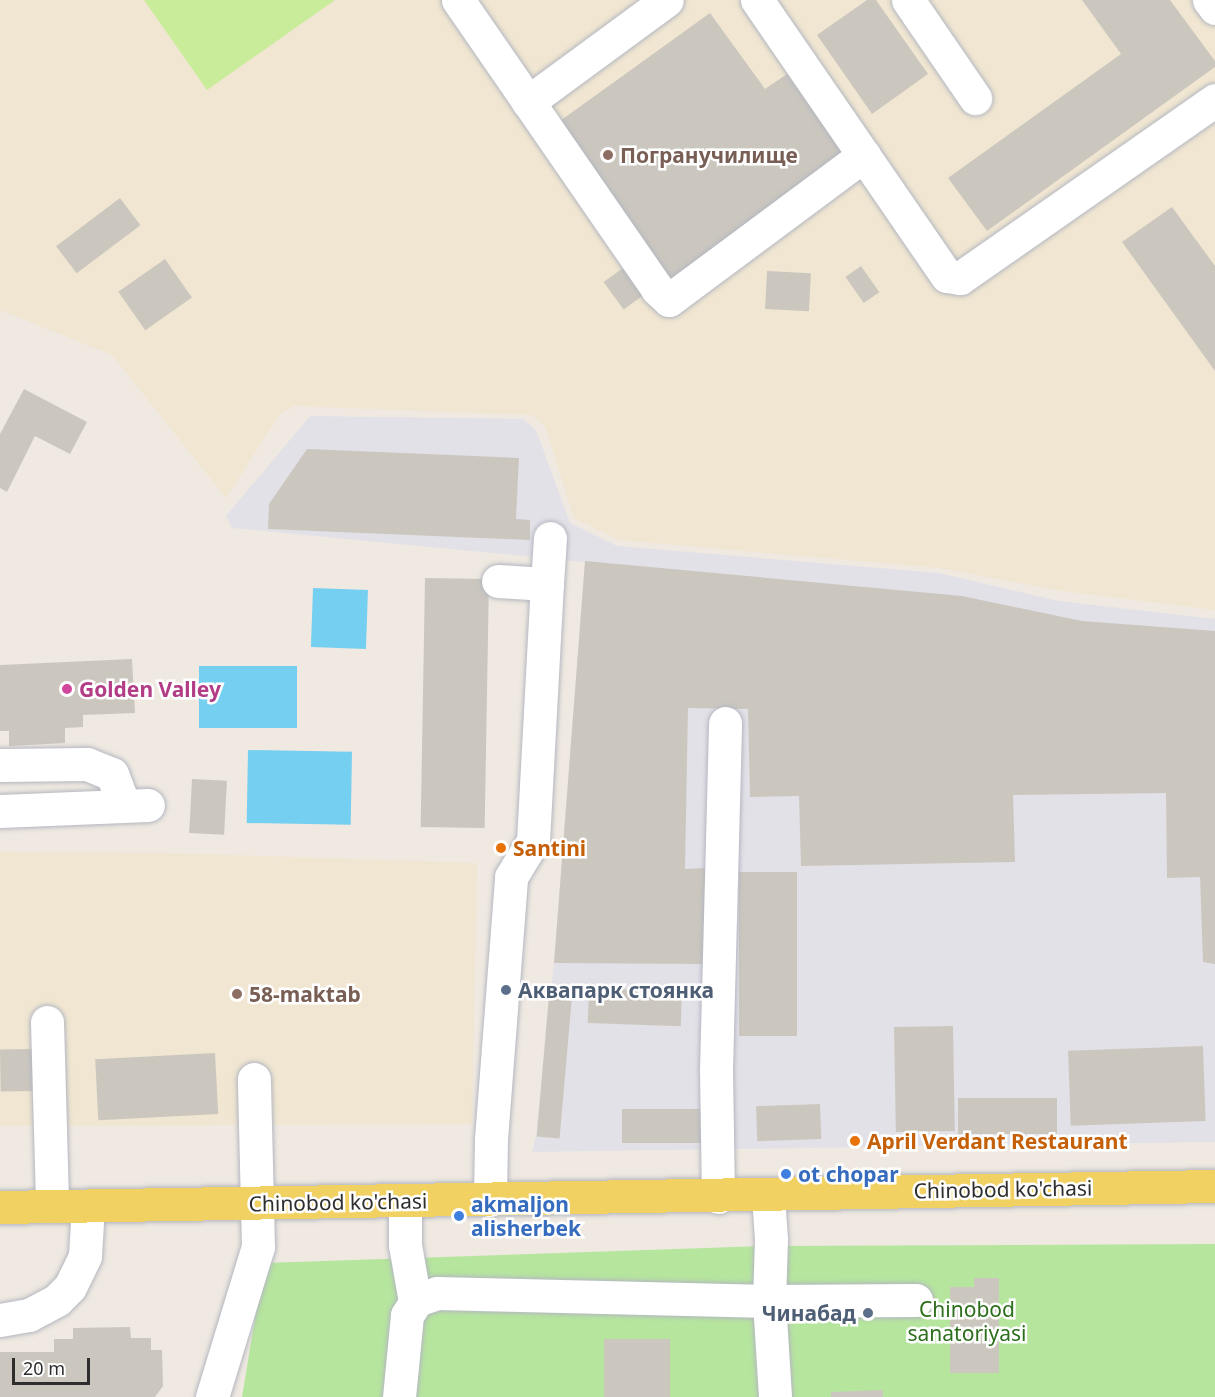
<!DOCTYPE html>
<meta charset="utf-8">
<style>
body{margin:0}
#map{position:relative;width:1215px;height:1397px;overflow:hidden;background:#efe9e1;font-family:"Noto Sans",sans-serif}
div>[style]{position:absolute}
.industrial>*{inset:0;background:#e3e1e8}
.education>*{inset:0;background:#f0e6d1}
.green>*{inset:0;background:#b6e59e}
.pitch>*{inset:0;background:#c9ec9a}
.water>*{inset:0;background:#75cff0;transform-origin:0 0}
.building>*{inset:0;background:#cbc7bf;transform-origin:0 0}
.roads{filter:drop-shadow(0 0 2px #b4b7c1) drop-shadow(0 0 2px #b4b7c1)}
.minor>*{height:33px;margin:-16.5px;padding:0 16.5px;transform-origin:16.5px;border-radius:16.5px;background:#fff}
.major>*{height:33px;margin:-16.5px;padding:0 16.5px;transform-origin:16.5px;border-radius:16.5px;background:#f2d163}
.dots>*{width:16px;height:16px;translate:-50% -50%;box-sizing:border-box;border:3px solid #fff;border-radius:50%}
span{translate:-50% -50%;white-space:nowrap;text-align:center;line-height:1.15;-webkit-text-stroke:5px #fff;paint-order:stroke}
.education-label{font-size:21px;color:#785e54;font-weight:700}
.left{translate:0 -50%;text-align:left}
.hotel-label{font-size:21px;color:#b23c85;font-weight:700}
.food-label{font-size:21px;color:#c56008;font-weight:700}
.service-label{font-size:21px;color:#4e5e75;font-weight:700}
.right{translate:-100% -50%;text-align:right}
.shop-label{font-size:21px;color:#366cbe;font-weight:700}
.street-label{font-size:21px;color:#2e2e2e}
.park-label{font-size:21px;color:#2c6e1b}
.scale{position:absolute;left:12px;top:1358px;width:78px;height:27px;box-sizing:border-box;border:3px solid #2e2e2e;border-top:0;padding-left:8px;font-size:18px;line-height:21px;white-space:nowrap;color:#2e2e2e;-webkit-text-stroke:4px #fff;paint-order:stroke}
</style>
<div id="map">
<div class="industrial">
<i style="clip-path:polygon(310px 416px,523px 419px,536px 430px,570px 523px,617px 546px,939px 573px,1059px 601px,1215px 619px,1215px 1142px,532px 1152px,536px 1136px,554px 963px,585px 562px,232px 528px,226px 516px)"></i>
</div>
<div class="education">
<i style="clip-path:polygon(0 0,1215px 0,1215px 610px,1062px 591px,939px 568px,619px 540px,574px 518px,545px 426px,532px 415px,293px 406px,280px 414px,226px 498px,112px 355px,0 310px)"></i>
<i style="clip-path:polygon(0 852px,168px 853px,477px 863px,472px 1124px,0 1126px)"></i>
</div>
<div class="green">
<i style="clip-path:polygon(1215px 1244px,1215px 1397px,242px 1397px,264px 1263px,767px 1246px)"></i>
</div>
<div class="pitch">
<i style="clip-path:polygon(144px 0,335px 0,207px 90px)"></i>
</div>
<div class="water">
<i style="left:313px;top:588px;width:55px;height:59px;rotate:2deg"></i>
<i style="left:199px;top:666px;width:98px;height:62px"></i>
<i style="left:248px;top:750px;width:104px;height:73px;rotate:1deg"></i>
</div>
<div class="building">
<i style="clip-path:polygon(867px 0,876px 0,928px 74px,872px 114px,817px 35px)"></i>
<i style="clip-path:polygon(1082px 0,1170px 0,1215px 61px,1215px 67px,987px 231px,948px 178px,1121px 54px)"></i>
<i style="clip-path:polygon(710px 13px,765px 89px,787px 74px,844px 154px,666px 282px,553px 126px)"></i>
<i style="left:120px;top:198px;width:34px;height:80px;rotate:53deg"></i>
<i style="clip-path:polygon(1172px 207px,1215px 266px,1215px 371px,1122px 242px)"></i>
<i style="left:165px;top:259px;width:47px;height:57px;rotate:55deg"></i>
<i style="left:861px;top:266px;width:32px;height:19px;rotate:55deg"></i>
<i style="left:623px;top:268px;width:34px;height:24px;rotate:54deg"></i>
<i style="left:767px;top:271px;width:44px;height:38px;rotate:3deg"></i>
<i style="clip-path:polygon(24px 389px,87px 422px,70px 454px,35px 436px,7px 492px,0 488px,0 434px)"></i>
<i style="clip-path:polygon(307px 449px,519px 458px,516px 519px,530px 520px,530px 540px,268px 529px,269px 504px)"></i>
<i style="clip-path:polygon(585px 561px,962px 596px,1082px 621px,1215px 631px,1215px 964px,1203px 962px,1200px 877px,1167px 878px,1166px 793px,1013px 795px,1015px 862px,801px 866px,799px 796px,750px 797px,748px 709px,688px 708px,685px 869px,706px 868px,703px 964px,554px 963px)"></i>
<i style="left:425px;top:578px;width:64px;height:249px;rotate:1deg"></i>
<i style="clip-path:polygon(132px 659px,135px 713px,83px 715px,83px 727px,65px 728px,65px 743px,9px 746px,9px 731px,0 731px,0 665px)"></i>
<i style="left:192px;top:779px;width:35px;height:54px;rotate:3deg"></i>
<i style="left:739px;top:872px;width:58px;height:164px"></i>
<i style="left:550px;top:984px;width:23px;height:153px;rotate:5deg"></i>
<i style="left:589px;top:988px;width:93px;height:35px;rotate:2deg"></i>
<i style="left:953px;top:1026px;width:105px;height:59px;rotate:89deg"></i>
<i style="left:1203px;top:1046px;width:75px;height:135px;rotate:88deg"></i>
<i style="left:33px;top:1049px;width:42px;height:33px;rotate:89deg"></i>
<i style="left:215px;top:1053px;width:61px;height:120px;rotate:87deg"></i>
<i style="left:958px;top:1098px;width:99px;height:36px"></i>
<i style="left:820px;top:1104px;width:35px;height:64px;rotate:88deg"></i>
<i style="left:622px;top:1109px;width:82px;height:34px"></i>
<i style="clip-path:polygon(974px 1278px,999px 1278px,999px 1373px,950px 1373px,950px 1287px,974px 1287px)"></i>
<i style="clip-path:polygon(130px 1327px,131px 1338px,151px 1338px,151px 1350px,162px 1350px,163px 1386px,155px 1397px,0 1397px,0 1352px,54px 1352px,54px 1339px,73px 1339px,73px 1328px)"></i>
<i style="left:604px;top:1339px;width:66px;height:58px"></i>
<i style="clip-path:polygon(883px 1390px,883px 1397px,831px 1397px,831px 1392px)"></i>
</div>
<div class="roads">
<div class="minor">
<i style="left:458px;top:0;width:351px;rotate:55.4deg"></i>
<i style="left:657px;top:289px;width:16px;rotate:43deg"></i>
<i style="left:669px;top:300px;width:243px;rotate:-36.6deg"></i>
<i style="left:757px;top:0;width:335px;rotate:55.5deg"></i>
<i style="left:947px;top:276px;width:13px;rotate:9deg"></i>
<i style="left:960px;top:278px;width:311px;rotate:-34.9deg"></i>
<i style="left:908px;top:0;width:119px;rotate:55.6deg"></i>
<i style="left:1209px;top:0;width:10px;rotate:53deg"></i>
<i style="left:528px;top:102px;width:172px;rotate:-36.3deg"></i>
<i style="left:547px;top:584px;width:46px;rotate:-86.3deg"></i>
<i style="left:0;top:765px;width:87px;rotate:-0.7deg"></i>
<i style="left:87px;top:764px;width:27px;rotate:22deg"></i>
<i style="left:112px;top:774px;width:34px;rotate:69deg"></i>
<i style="left:0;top:811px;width:148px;rotate:-2.3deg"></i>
<i style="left:47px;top:1022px;width:184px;rotate:88.4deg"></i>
<i style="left:768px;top:1196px;width:43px;rotate:86deg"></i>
<i style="left:771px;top:1239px;width:62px;rotate:91.8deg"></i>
<i style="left:769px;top:1301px;width:96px;rotate:86.4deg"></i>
<i style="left:718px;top:1197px;width:127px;rotate:-90.9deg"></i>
<i style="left:716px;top:1070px;width:347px;rotate:-88.5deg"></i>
<i style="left:490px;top:1200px;width:61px;rotate:-89.1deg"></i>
<i style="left:491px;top:1139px;width:263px;rotate:-85.6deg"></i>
<i style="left:511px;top:877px;width:42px;rotate:-58.6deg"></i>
<i style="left:533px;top:841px;width:257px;rotate:-86.9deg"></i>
<i style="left:547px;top:584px;width:49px;rotate:-176.5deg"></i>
<i style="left:405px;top:1201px;width:44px;rotate:90deg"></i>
<i style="left:405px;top:1245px;width:58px;rotate:80deg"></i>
<i style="left:0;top:1320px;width:29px;rotate:-10deg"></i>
<i style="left:29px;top:1315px;width:32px;rotate:-28deg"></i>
<i style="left:57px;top:1300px;width:18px;rotate:-45deg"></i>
<i style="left:70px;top:1287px;width:34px;rotate:-64deg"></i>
<i style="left:85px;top:1256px;width:50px;rotate:-86.6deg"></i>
<i style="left:212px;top:1397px;width:157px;rotate:-73deg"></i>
<i style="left:258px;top:1247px;width:168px;rotate:-91.4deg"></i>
<i style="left:399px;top:1397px;width:82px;rotate:-84.4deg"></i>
<i style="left:407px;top:1315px;width:18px;rotate:-56deg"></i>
<i style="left:417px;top:1300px;width:21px;rotate:-19deg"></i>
<i style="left:437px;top:1293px;width:332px;rotate:1.4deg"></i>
<i style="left:769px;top:1301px;width:147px;rotate:-0.4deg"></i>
</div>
<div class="major">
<i style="left:0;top:1207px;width:1215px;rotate:-0.99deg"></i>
</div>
</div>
<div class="dots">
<i style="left:608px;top:155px;background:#8d6e63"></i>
<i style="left:67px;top:689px;background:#d1479c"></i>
<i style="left:501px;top:848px;background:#e8710a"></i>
<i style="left:506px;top:990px;background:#5c6f8a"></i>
<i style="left:237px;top:994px;background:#8d6e63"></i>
<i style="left:855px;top:1141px;background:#e8710a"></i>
<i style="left:786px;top:1174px;background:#3f7fe0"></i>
<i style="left:459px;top:1216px;background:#3f7fe0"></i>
<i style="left:868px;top:1313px;background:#5c6f8a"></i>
</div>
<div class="education-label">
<span class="left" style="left:620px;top:155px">Погранучилище</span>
<span class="left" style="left:249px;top:994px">58-maktab</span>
</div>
<div class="hotel-label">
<span class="left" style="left:79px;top:689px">Golden Valley</span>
</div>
<div class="food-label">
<span class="left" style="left:513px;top:848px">Santini</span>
<span class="left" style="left:867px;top:1141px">April Verdant Restaurant</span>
</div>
<div class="service-label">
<span class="left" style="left:518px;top:990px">Аквапарк стоянка</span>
<span class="right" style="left:856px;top:1313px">Чинабад</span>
</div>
<div class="shop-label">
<span class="left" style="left:798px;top:1174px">ot chopar</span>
<span class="left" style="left:471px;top:1216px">akmaljon<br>alisherbek</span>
</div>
<div class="street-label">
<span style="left:1003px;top:1189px;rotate:-1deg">Chinobod ko'chasi</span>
<span style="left:338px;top:1202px;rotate:-1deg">Chinobod ko'chasi</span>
</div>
<div class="park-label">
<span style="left:967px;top:1321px">Chinobod<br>sanatoriyasi</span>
</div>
<div class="scale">20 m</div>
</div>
